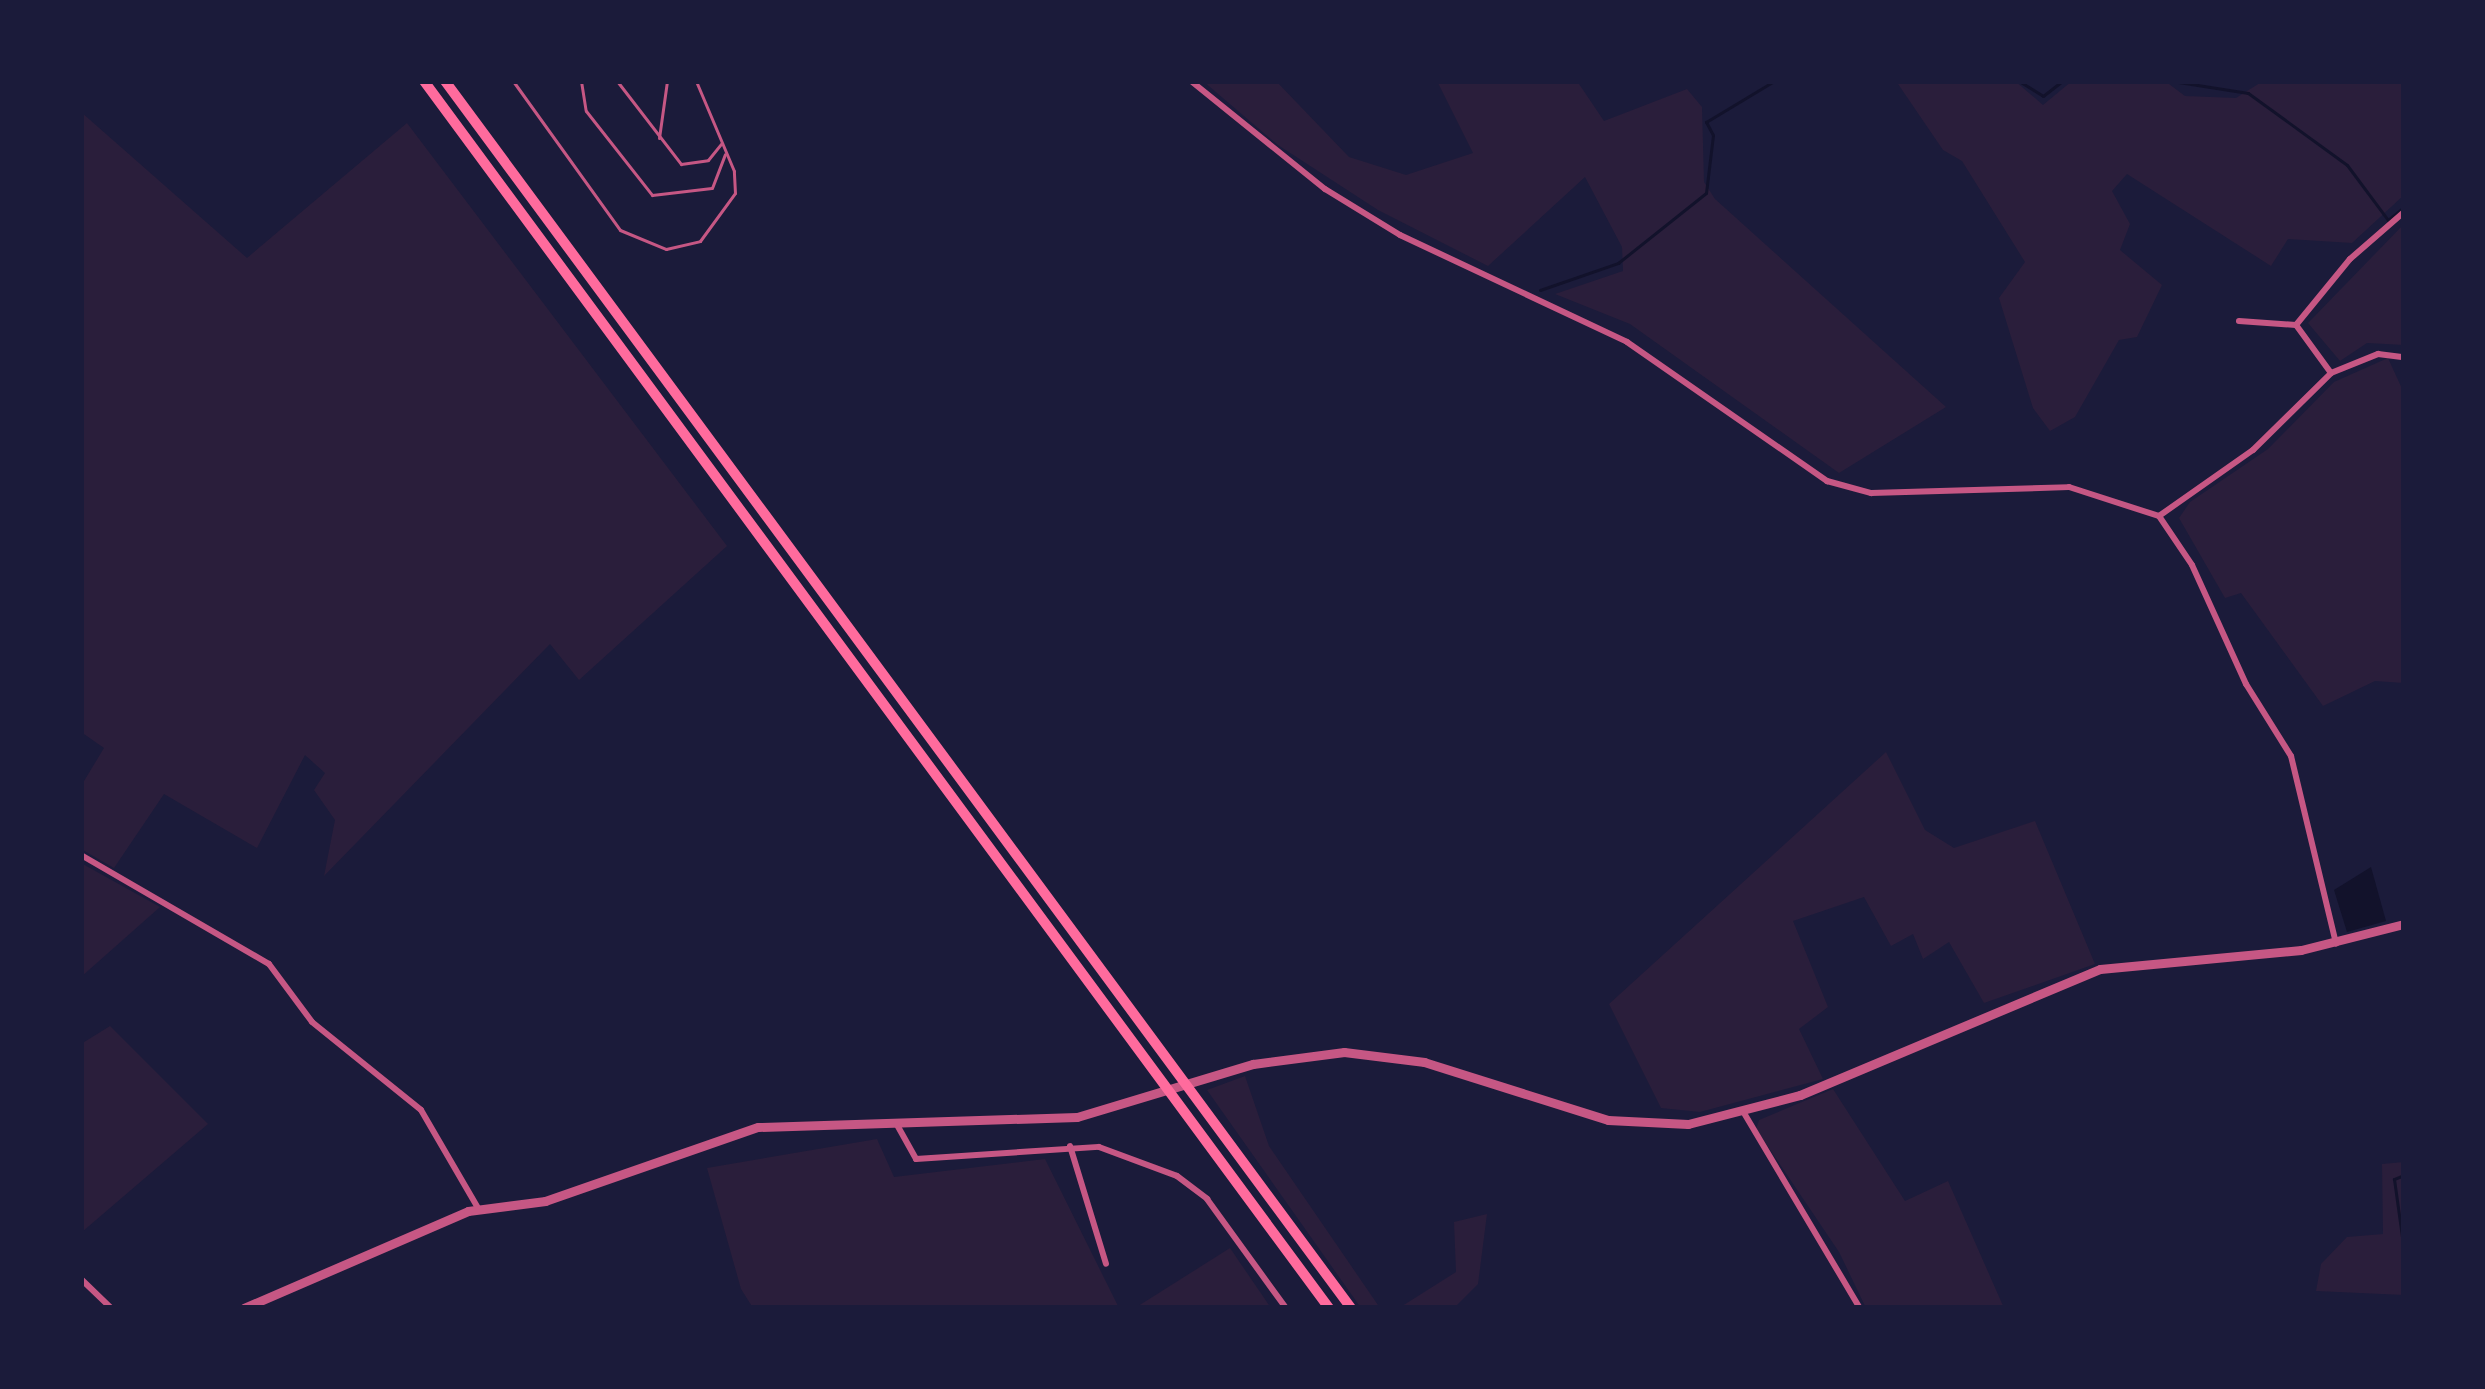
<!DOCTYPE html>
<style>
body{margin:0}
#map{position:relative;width:2485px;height:1389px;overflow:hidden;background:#1b1b3a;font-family:Roboto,sans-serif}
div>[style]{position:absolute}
.green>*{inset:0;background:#2a1e3b}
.water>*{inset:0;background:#12122b}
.stream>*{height:3px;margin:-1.5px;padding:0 1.5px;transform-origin:1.5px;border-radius:1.5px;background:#12122b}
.service>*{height:3px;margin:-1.5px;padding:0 1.5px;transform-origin:1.5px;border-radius:1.5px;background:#c65784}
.minor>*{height:6px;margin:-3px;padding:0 3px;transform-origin:3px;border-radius:3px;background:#c65784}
.tertiary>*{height:9px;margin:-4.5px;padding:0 4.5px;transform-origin:4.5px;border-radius:4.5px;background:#c65784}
.trunk>*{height:10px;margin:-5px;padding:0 5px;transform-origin:5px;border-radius:5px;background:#ff6b9d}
span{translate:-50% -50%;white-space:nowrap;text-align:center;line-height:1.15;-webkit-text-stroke:10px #1b1b3a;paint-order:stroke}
.frame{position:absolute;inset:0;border:84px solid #1b1b3a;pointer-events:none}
</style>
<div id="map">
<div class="green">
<i style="clip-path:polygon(1203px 81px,1276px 81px,1349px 157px,1406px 175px,1473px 153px,1437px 81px,1577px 81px,1604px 121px,1687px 89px,1702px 107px,1704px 182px,1715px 199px,1946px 407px,1839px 473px,1630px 324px,1555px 294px,1623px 271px,1622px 247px,1585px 177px,1488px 266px,1378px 210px,1278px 145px)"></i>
<i style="clip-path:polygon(1896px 81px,2015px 81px,2043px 105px,2072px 81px,2165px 81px,2185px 96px,2236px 98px,2263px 81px,2404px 81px,2404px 195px,2352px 243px,2288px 239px,2271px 266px,2127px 174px,2112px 191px,2130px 224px,2120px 250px,2162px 285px,2137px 337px,2119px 340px,2075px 417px,2050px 431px,2033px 408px,1999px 298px,2025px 262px,1962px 161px,1943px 150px)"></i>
<i style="clip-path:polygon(81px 112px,247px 258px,407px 123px,727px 546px,579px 680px,550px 644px,324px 876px,335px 820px,314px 790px,325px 773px,305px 755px,257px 848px,164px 794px,114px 868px,81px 849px,81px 786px,104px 748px,81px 732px)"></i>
<i style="clip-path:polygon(2404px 224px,2404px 345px,2367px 343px,2340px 361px,2308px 323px)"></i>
<i style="clip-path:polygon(2388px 358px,2404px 393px,2404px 683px,2375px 681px,2323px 706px,2241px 593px,2225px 598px,2179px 518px,2190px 502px,2268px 449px,2334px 382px)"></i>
<i style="clip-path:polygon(1886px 752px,1925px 830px,1954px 848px,2035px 821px,2095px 964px,1984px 1003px,1949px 942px,1923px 959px,1913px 934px,1891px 946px,1864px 897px,1793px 921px,1828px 1007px,1799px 1029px,1823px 1079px,1700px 1112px,1661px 1108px,1609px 1004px)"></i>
<i style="clip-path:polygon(81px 863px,160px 907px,81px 977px)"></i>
<i style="clip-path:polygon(110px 1026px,208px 1124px,82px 1232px,81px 1044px)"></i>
<i style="clip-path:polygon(1245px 1076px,1269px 1146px,1380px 1308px,1361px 1308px,1207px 1090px)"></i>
<i style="clip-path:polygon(1833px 1089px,1905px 1201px,1948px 1181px,2004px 1308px,1866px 1308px,1839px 1252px,1756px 1129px,1759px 1120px)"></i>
<i style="clip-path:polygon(877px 1139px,894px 1177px,1045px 1159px,1119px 1308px,753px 1308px,741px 1289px,707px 1168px)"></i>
<i style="clip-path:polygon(2404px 1162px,2404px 1295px,2316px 1291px,2321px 1264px,2347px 1237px,2383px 1234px,2382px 1164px)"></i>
<i style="clip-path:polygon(1487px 1214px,1478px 1284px,1454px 1308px,1399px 1308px,1456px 1272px,1454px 1222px)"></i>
<i style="clip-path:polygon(1230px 1248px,1271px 1308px,1135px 1308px)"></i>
</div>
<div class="water">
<i style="clip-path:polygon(2371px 867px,2386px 921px,2347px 932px,2334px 890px)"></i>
</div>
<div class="stream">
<i style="left:2019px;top:81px;width:28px;rotate:32deg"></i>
<i style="left:2043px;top:96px;width:24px;rotate:-38deg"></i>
<i style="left:2172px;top:81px;width:77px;rotate:9deg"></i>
<i style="left:2248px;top:93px;width:122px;rotate:36deg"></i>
<i style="left:2347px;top:165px;width:69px;rotate:53.3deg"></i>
<i style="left:2388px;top:220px;width:21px;rotate:-39deg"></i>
<i style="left:2404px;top:186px;width:16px;rotate:90deg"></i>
<i style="left:1540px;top:290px;width:83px;rotate:-19.1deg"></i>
<i style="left:1618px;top:263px;width:112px;rotate:-38.5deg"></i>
<i style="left:1706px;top:193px;width:58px;rotate:-83.1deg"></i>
<i style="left:1713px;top:135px;width:15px;rotate:-118deg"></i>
<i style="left:1706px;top:122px;width:79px;rotate:-31.1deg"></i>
<i style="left:2404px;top:1175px;width:11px;rotate:158deg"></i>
<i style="left:2394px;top:1179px;width:73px;rotate:82.1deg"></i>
</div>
<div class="service">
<i style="left:513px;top:81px;width:183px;rotate:54.3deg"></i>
<i style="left:620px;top:230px;width:50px;rotate:22.4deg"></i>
<i style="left:666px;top:249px;width:35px;rotate:-13deg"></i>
<i style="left:700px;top:241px;width:59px;rotate:-53.9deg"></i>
<i style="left:735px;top:193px;width:22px;rotate:-93deg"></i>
<i style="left:734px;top:171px;width:98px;rotate:-112.9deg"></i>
<i style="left:581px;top:81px;width:30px;rotate:81deg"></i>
<i style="left:586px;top:111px;width:107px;rotate:51.8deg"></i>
<i style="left:652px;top:195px;width:60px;rotate:-6.7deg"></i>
<i style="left:712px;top:188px;width:36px;rotate:-69deg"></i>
<i style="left:617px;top:81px;width:105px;rotate:52.4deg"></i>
<i style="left:681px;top:164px;width:27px;rotate:-8deg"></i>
<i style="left:708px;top:160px;width:21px;rotate:-51deg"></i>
<i style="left:659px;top:138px;width:58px;rotate:-82deg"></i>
</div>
<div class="minor">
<i style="left:1191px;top:81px;width:172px;rotate:38.9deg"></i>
<i style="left:1325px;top:189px;width:88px;rotate:31.5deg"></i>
<i style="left:1400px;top:235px;width:251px;rotate:25.2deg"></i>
<i style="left:1627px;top:342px;width:244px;rotate:34.8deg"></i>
<i style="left:1827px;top:481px;width:46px;rotate:15.3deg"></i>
<i style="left:1871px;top:493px;width:198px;rotate:-1.7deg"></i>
<i style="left:2069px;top:487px;width:95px;rotate:17.9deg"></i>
<i style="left:2159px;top:516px;width:59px;rotate:56deg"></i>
<i style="left:2192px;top:565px;width:131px;rotate:65.6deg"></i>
<i style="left:2246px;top:684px;width:85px;rotate:58deg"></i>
<i style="left:2291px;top:756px;width:193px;rotate:76.5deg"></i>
<i style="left:2239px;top:321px;width:57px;rotate:4deg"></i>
<i style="left:2296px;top:325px;width:85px;rotate:-50.7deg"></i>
<i style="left:2350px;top:259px;width:72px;rotate:-41deg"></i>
<i style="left:2331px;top:373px;width:51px;rotate:-22deg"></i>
<i style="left:2378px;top:354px;width:24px;rotate:7deg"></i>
<i style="left:2159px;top:516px;width:115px;rotate:-35.1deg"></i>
<i style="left:2253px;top:450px;width:110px;rotate:-44.6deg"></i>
<i style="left:2331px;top:373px;width:59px;rotate:-126.1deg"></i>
<i style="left:81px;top:855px;width:217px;rotate:30.1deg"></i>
<i style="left:269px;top:964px;width:72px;rotate:53.4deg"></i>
<i style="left:312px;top:1022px;width:140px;rotate:38.9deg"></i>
<i style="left:421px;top:1110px;width:113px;rotate:59.8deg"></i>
<i style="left:1744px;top:1113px;width:227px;rotate:59.3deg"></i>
<i style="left:896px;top:1123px;width:41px;rotate:60.9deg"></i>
<i style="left:916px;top:1159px;width:183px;rotate:-3.8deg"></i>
<i style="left:1099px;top:1147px;width:83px;rotate:20.4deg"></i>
<i style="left:1177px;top:1176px;width:38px;rotate:37deg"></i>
<i style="left:1207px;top:1199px;width:135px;rotate:54.1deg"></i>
<i style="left:1070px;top:1146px;width:123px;rotate:73deg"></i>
<i style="left:81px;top:1279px;width:42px;rotate:44deg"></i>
</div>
<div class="tertiary">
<i style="left:244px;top:1308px;width:244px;rotate:-23.4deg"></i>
<i style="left:468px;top:1211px;width:78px;rotate:-7.4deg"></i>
<i style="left:545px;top:1201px;width:225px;rotate:-19.2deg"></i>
<i style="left:758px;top:1127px;width:319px;rotate:-1.8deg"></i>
<i style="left:1077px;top:1117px;width:184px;rotate:-16.8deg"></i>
<i style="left:1253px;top:1064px;width:92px;rotate:-7.5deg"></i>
<i style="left:1344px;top:1052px;width:81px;rotate:7.1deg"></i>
<i style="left:1424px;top:1062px;width:193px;rotate:17.5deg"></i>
<i style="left:1608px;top:1120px;width:80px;rotate:2.9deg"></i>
<i style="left:1688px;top:1124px;width:116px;rotate:-14.5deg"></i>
<i style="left:1800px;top:1095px;width:325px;rotate:-22.8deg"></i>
<i style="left:2100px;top:969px;width:202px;rotate:-5.4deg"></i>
<i style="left:2301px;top:950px;width:106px;rotate:-14.2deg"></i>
</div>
<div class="trunk">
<i style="left:424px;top:81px;width:1525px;rotate:53.59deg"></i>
<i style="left:445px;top:81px;width:1525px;rotate:53.56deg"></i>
</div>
<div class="frame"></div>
</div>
